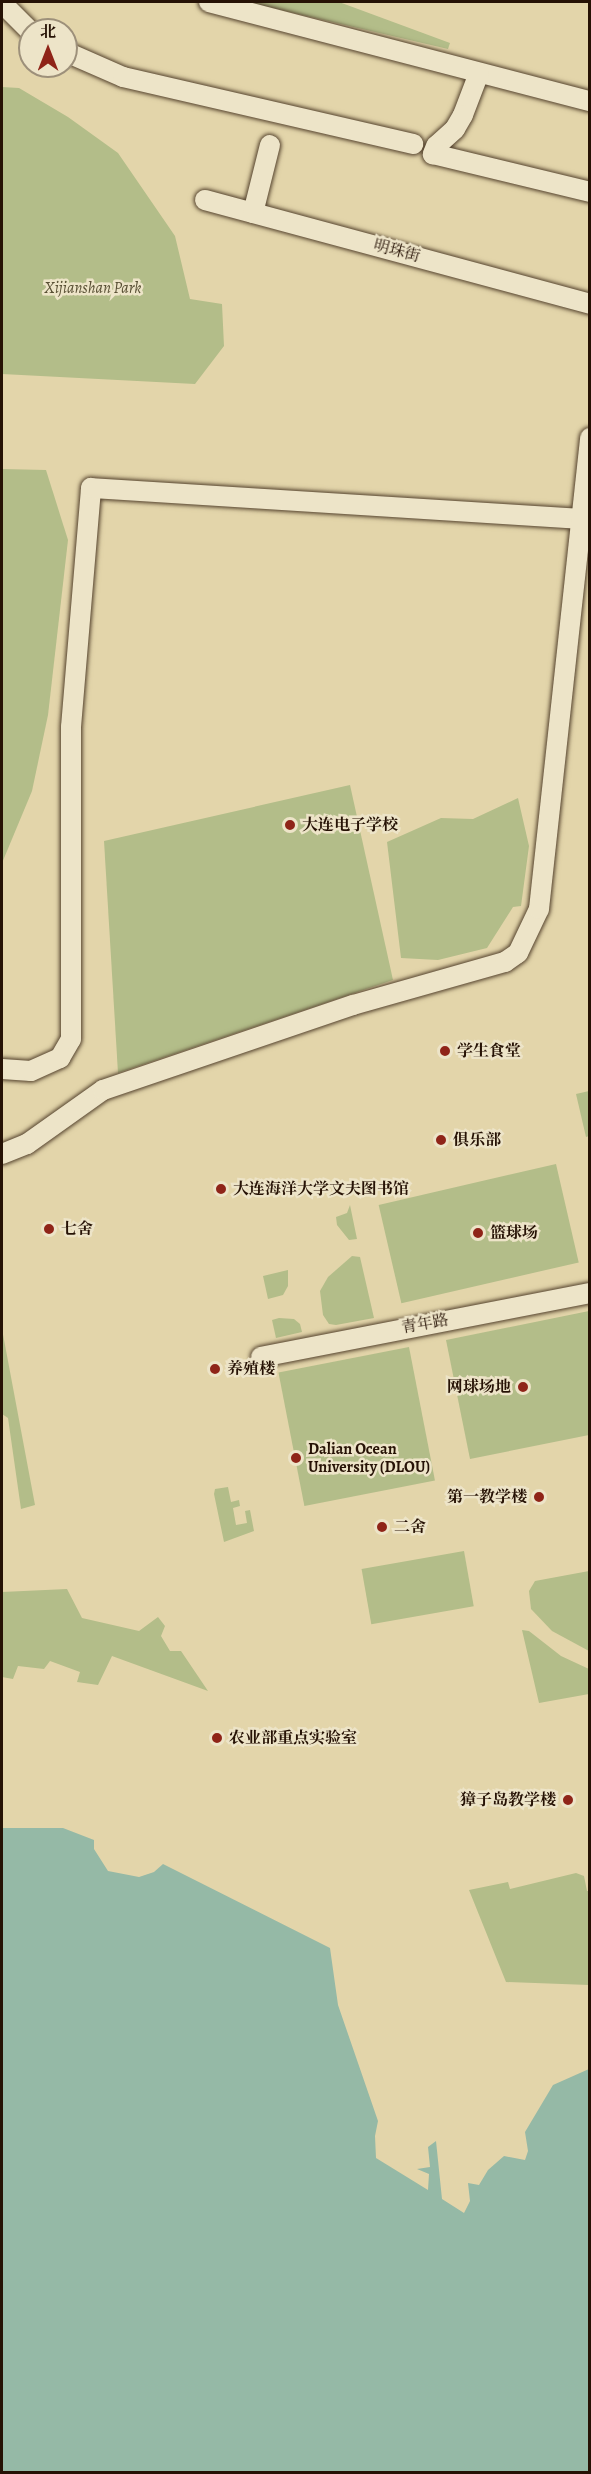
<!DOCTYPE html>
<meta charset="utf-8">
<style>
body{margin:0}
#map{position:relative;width:591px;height:2474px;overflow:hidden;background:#e3d5aa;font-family:Alegreya,"Noto Serif SC",serif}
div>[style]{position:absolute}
.green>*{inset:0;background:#b3bd89;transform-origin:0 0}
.water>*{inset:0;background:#95b9a6}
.roads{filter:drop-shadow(0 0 2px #55432e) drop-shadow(0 0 2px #55432e)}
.minor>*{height:20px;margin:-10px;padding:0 10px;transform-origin:10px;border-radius:10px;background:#ede4c8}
.dots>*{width:16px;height:16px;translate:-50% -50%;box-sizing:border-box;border:3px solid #ede4c8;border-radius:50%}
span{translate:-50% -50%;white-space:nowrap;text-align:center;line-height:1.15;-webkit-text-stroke:5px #ede4c8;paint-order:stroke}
.street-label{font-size:16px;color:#261205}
.park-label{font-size:16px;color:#574e33;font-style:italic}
.poi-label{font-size:16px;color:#261205;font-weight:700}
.left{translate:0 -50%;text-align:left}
.right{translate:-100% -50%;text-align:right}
.frame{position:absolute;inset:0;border:3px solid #261205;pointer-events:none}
.north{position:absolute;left:18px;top:18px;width:60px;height:60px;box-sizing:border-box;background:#ede4c8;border:2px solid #9d907a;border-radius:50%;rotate:0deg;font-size:16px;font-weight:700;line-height:24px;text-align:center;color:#261205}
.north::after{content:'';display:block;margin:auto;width:21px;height:27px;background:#8f2418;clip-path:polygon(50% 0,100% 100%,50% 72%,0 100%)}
</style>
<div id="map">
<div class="green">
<i style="clip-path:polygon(247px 2px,339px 2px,450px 43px,448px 49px)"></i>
<i style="clip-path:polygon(2px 87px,19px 88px,68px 117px,118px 153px,175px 236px,190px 299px,222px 304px,224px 346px,195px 384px,2px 374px)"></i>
<i style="clip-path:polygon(2px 469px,46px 470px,68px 540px,48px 715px,32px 791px,2px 863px)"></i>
<i style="clip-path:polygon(350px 785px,393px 980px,118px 1073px,104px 841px)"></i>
<i style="clip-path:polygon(518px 798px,529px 846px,521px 906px,513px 907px,487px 948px,438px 960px,401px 958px,387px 842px,441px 818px,473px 819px)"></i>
<i style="clip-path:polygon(589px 1091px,589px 1136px,586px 1137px,576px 1094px)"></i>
<i style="left:556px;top:1164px;width:101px;height:182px;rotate:77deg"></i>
<i style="clip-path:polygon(350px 1205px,357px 1239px,349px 1240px,337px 1225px,336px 1217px,347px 1213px)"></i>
<i style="clip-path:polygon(352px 1256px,360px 1257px,374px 1318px,336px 1325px,329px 1324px,323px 1315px,320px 1291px,328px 1277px)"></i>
<i style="clip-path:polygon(288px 1270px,288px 1286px,283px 1295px,268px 1299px,263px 1276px)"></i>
<i style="clip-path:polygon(589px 1311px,589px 1435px,470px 1459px,446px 1340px)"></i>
<i style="clip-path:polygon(279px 1318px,294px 1319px,300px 1324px,302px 1332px,276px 1338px,272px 1320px)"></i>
<i style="clip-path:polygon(2px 1329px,35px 1505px,21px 1509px,8px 1418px,2px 1414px)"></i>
<i style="left:409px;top:1347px;width:136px;height:133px;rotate:79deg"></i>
<i style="clip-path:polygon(228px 1487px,231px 1502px,239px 1500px,240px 1506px,233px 1508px,236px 1525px,247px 1523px,245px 1511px,250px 1510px,254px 1531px,224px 1542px,214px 1494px,215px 1489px)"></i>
<i style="left:464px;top:1551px;width:56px;height:104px;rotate:80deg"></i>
<i style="clip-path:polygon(589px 1571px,590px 1571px,589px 1651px,552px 1631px,531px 1609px,529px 1591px,535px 1581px)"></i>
<i style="clip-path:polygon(67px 1589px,82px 1618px,139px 1631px,158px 1617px,165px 1626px,161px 1636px,170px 1651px,181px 1651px,208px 1691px,112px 1656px,98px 1685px,77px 1682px,80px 1672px,50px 1661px,44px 1669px,18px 1666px,13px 1679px,2px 1677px,2px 1592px)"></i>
<i style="clip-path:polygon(522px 1630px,529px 1631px,561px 1656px,589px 1669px,589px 1694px,539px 1703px)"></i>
<i style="clip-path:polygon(576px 1873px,584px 1876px,587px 1891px,589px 1891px,589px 1985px,506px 1982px,469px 1890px,508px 1882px,510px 1889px)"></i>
</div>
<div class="water">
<i style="clip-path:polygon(2px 1828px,63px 1828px,94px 1840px,94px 1849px,108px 1871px,139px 1877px,154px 1872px,163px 1864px,330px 1948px,338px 2005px,378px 2121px,375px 2136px,376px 2158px,428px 2190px,429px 2174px,417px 2169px,430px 2167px,428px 2147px,436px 2141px,442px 2199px,464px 2213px,470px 2201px,468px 2183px,479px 2185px,488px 2170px,504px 2156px,525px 2160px,528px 2151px,525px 2132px,553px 2085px,589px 2069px,589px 2472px,2px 2472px)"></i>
</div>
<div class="roads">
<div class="minor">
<i style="left:209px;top:2px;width:394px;rotate:14.6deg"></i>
<i style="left:2px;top:3px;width:40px;rotate:45deg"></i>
<i style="left:66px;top:52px;width:62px;rotate:23.7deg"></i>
<i style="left:123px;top:77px;width:298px;rotate:13deg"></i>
<i style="left:479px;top:73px;width:45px;rotate:110.9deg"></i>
<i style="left:463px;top:115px;width:16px;rotate:120deg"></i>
<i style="left:455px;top:129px;width:25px;rotate:138deg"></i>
<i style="left:436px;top:146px;width:9px;rotate:111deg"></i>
<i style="left:433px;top:154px;width:162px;rotate:13.6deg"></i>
<i style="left:205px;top:200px;width:399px;rotate:15.1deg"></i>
<i style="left:253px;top:213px;width:70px;rotate:-76deg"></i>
<i style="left:2px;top:1069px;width:29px;rotate:4deg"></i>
<i style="left:31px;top:1071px;width:32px;rotate:-24deg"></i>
<i style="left:60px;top:1058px;width:22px;rotate:-60deg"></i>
<i style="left:71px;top:1039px;width:312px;rotate:-90deg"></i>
<i style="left:71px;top:727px;width:240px;rotate:-85.2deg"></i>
<i style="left:91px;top:488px;width:490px;rotate:3.6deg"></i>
<i style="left:2px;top:1154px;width:27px;rotate:-22deg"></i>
<i style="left:27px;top:1144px;width:93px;rotate:-35.4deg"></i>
<i style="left:103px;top:1090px;width:264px;rotate:-18.8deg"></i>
<i style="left:353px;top:1005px;width:158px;rotate:-15.8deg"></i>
<i style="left:505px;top:962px;width:16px;rotate:-35deg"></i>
<i style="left:518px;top:953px;width:49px;rotate:-64.5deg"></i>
<i style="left:539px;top:909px;width:474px;rotate:-83.8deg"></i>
<i style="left:261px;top:1357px;width:335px;rotate:-11deg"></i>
</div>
</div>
<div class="dots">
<i style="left:290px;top:825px;background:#8f2418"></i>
<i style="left:445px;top:1051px;background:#8f2418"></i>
<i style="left:441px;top:1140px;background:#8f2418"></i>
<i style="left:221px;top:1189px;background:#8f2418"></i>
<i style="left:49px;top:1229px;background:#8f2418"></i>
<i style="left:478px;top:1233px;background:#8f2418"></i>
<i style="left:215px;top:1369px;background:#8f2418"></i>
<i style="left:523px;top:1387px;background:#8f2418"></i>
<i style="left:296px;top:1458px;background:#8f2418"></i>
<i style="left:539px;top:1497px;background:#8f2418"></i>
<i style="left:382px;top:1527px;background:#8f2418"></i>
<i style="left:217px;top:1738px;background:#8f2418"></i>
<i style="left:568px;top:1800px;background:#8f2418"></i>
</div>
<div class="street-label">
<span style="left:397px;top:251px;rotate:15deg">明珠街</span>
<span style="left:425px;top:1324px;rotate:-10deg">青年路</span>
</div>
<div class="park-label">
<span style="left:93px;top:288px">Xijianshan Park</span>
</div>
<div class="poi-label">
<span class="left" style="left:302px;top:825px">大连电子学校</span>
<span class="left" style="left:457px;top:1051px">学生食堂</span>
<span class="left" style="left:453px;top:1140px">俱乐部</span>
<span class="left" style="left:233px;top:1189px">大连海洋大学文夫图书馆</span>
<span class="left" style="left:61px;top:1229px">七舍</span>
<span class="left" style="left:490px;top:1233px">篮球场</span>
<span class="left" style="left:227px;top:1369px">养殖楼</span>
<span class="right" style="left:511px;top:1387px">网球场地</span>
<span class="left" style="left:308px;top:1458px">Dalian Ocean<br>University (DLOU)</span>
<span class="right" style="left:527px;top:1497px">第一教学楼</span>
<span class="left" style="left:394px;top:1527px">二舍</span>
<span class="left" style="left:229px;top:1738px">农业部重点实验室</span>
<span class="right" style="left:556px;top:1800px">獐子岛教学楼</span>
</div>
<div class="frame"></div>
<div class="north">北</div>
</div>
